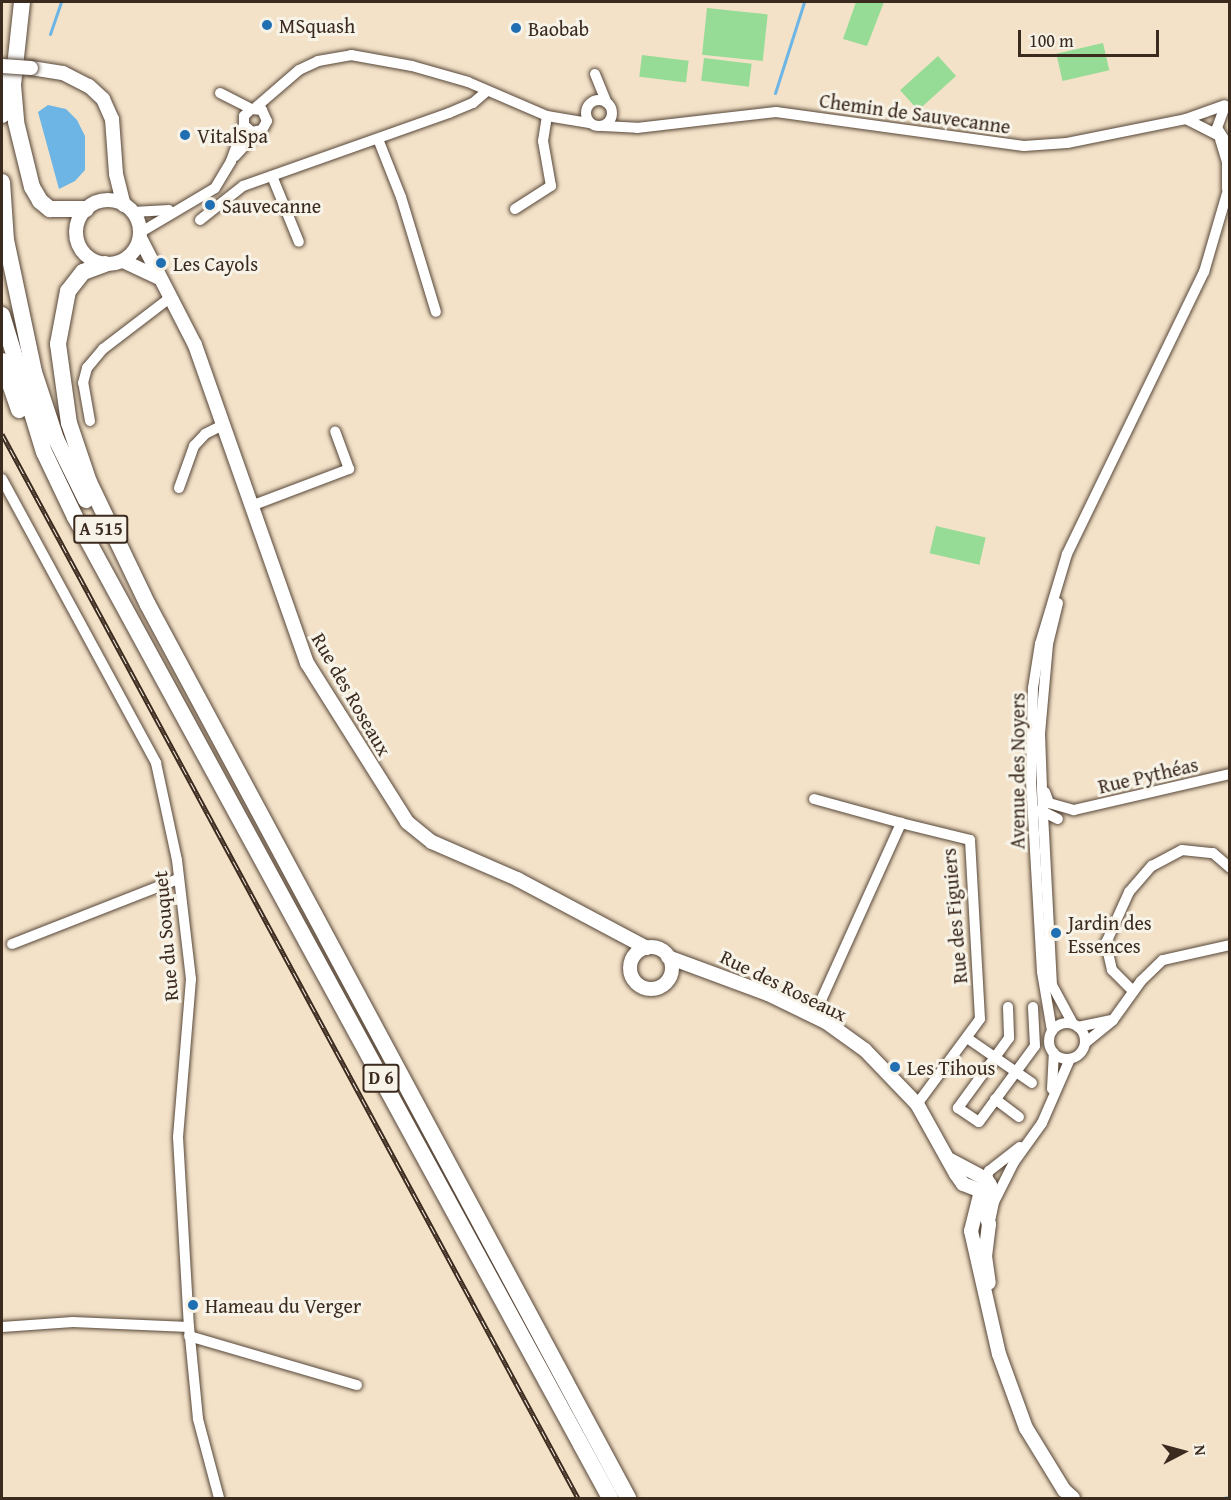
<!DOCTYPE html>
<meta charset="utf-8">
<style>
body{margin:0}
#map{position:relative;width:1231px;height:1500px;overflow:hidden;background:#f3e2c8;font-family:"Gentium Book Plus",serif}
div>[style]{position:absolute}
.green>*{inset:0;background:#96dc96;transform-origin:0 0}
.water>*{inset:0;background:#6cb5e4}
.stream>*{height:3px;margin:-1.5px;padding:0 1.5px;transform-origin:1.5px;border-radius:1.5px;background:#6cb5e4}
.roads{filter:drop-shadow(0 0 2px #574638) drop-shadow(0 0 2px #574638)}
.minor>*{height:10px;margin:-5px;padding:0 5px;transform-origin:5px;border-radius:5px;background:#fff}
.minor>.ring{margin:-5px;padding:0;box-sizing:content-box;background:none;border:10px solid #fff;border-radius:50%}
.major>*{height:14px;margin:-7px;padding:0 7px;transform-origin:7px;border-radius:7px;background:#fff}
.major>.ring{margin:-7px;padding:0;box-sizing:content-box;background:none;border:14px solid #fff;border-radius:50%}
.highway>*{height:16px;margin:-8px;padding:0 8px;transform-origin:8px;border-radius:8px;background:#fff}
.rail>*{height:5px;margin-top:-2.5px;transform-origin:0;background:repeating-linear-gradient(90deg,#f7f3e8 0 9px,#3b2a1e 0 18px);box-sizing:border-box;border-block:2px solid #3b2a1e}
.bridges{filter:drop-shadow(0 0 2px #574638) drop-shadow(0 0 2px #574638)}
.major-bridge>*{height:14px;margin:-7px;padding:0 7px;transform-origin:7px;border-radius:7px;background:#fff}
.dots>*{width:16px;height:16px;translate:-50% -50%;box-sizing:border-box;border:3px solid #f7f3e8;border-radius:50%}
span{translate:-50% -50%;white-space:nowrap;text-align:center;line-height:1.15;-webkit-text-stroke:6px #f7f3e8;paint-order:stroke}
.shield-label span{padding:2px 4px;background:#f7f3e8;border:2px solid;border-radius:4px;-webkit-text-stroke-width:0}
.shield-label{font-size:18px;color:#3b2a1e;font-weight:700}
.poi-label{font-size:20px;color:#3b2a1e}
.left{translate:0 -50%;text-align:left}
.street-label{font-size:20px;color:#3b2a1e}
.frame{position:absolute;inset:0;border:3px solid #3b2a1e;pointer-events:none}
.north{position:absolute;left:1153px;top:1422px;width:60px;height:60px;-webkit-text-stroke:4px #f7f3e8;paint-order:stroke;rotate:84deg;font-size:16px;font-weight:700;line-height:24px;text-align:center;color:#3b2a1e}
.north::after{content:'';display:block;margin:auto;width:21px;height:27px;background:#3b2a1e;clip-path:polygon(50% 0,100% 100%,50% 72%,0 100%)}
.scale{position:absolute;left:1018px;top:30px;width:141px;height:27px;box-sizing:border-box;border:3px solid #3b2a1e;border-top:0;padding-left:8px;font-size:18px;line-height:21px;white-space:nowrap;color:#3b2a1e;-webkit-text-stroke:4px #f7f3e8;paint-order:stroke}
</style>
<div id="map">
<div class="green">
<i style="clip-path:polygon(856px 2px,884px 2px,867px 46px,843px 39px)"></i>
<i style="left:707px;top:8px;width:61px;height:47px;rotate:6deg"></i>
<i style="left:1103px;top:43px;width:28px;height:48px;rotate:77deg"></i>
<i style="left:642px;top:55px;width:47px;height:22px;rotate:7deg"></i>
<i style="left:938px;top:56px;width:27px;height:51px;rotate:48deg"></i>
<i style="left:704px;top:58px;width:48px;height:23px;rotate:7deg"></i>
<i style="left:936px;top:526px;width:51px;height:28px;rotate:13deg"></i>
</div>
<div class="water">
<i style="clip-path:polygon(48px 105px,66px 109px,77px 120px,85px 136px,85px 170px,75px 181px,59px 189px,38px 112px)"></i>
</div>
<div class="stream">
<i style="left:50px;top:34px;width:34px;rotate:-71deg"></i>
<i style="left:775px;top:93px;width:96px;rotate:-72.3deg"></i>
<i style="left:1223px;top:1498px;width:7px;rotate:-8deg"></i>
</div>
<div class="roads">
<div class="minor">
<i style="left:595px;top:74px;width:31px;rotate:68deg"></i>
<i style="left:220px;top:93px;width:35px;rotate:27deg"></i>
<i style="left:251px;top:109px;width:11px;rotate:5deg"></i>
<i style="left:262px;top:110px;width:12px;rotate:66deg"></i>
<i style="left:267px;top:121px;width:10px;rotate:119deg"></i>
<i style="left:262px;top:130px;width:10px;rotate:169deg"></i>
<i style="left:252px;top:132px;width:11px;rotate:-139deg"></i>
<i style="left:244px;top:125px;width:9px;rotate:-90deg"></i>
<i style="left:244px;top:116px;width:10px;rotate:-45deg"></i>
<i class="ring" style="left:586px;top:100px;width:16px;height:16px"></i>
<i style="left:1225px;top:106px;width:23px;rotate:110deg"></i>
<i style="left:1217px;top:128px;width:24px;rotate:57deg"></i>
<i style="left:255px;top:108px;width:58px;rotate:-40.8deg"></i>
<i style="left:299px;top:70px;width:21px;rotate:-25deg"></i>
<i style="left:318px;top:61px;width:34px;rotate:-10deg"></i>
<i style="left:351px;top:55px;width:62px;rotate:10.2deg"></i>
<i style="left:412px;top:66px;width:58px;rotate:15.9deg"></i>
<i style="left:468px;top:82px;width:86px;rotate:23.3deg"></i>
<i style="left:547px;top:116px;width:43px;rotate:9.5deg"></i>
<i style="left:1186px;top:119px;width:37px;rotate:27deg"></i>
<i style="left:603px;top:126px;width:34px;rotate:3deg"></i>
<i style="left:637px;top:128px;width:140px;rotate:-6.6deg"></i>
<i style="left:776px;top:112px;width:250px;rotate:7.8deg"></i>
<i style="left:1024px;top:146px;width:43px;rotate:-4deg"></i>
<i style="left:1067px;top:143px;width:121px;rotate:-11.4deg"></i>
<i style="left:1186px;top:119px;width:41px;rotate:-19.7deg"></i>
<i style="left:378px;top:139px;width:62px;rotate:68.4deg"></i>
<i style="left:401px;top:197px;width:120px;rotate:73.1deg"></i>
<i style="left:1220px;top:139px;width:24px;rotate:73deg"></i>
<i style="left:1227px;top:162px;width:27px;rotate:90deg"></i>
<i style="left:235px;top:156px;width:33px;rotate:-47deg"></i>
<i style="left:272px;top:176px;width:71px;rotate:67.8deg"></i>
<i style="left:515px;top:209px;width:43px;rotate:-32.6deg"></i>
<i style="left:551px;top:186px;width:46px;rotate:-100.1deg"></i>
<i style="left:543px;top:141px;width:25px;rotate:-81deg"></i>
<i style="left:133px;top:212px;width:36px;rotate:-3deg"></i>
<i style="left:200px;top:220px;width:55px;rotate:-38.3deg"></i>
<i style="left:243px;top:186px;width:219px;rotate:-19.5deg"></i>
<i style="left:449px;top:113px;width:26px;rotate:-23deg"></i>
<i style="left:473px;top:103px;width:18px;rotate:-41deg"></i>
<i style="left:141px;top:232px;width:86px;rotate:-30.7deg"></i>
<i style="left:215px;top:188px;width:31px;rotate:-59deg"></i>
<i style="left:231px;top:161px;width:38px;rotate:-70deg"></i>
<i style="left:90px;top:421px;width:39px;rotate:-100deg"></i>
<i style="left:83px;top:383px;width:16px;rotate:-75deg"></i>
<i style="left:87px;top:368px;width:25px;rotate:-50deg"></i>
<i style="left:103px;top:349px;width:86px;rotate:-37.4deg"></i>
<i style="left:2px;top:479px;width:323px;rotate:61.5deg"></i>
<i style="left:156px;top:763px;width:99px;rotate:77.8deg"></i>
<i style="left:177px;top:860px;width:120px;rotate:83.3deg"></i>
<i style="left:191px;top:979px;width:159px;rotate:94.7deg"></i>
<i style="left:178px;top:1137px;width:190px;rotate:86.7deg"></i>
<i style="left:189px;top:1327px;width:92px;rotate:84.4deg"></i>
<i style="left:198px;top:1419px;width:82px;rotate:75.1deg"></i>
<i style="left:179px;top:488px;width:45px;rotate:-70.3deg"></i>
<i style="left:194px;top:446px;width:16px;rotate:-47deg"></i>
<i style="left:205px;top:434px;width:20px;rotate:-27deg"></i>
<i style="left:251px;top:506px;width:105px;rotate:-20.7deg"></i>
<i style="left:349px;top:469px;width:40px;rotate:-110.2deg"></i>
<i style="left:1058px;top:603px;width:42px;rotate:103.7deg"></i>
<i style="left:1048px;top:644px;width:90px;rotate:95.1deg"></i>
<i style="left:1040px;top:734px;width:80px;rotate:87.9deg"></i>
<i style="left:1043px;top:814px;width:171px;rotate:87deg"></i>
<i style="left:1052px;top:985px;width:44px;rotate:61.7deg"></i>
<i style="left:1045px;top:792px;width:12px;rotate:70deg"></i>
<i style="left:1049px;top:803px;width:26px;rotate:16deg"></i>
<i style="left:1074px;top:810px;width:160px;rotate:-13deg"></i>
<i style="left:814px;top:799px;width:90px;rotate:15.4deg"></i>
<i style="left:1040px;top:810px;width:20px;rotate:27deg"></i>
<i style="left:12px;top:944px;width:178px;rotate:-21.4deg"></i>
<i style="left:1133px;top:991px;width:30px;rotate:-135deg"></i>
<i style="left:1112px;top:970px;width:28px;rotate:-103deg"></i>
<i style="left:1106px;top:943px;width:56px;rotate:-65.7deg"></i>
<i style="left:1129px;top:892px;width:35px;rotate:-49deg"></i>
<i style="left:1152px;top:866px;width:34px;rotate:-28deg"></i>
<i style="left:1182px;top:850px;width:31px;rotate:6deg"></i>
<i style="left:1213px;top:853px;width:23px;rotate:41deg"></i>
<i style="left:1008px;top:1007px;width:31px;rotate:88deg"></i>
<i style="left:1009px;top:1038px;width:87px;rotate:126.1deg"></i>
<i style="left:958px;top:1108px;width:25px;rotate:34deg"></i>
<i style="left:979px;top:1122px;width:94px;rotate:-53.6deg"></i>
<i style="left:1035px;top:1046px;width:39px;rotate:-93deg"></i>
<i style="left:814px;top:1016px;width:212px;rotate:-65.7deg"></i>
<i style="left:901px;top:823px;width:71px;rotate:13.8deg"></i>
<i style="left:970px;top:840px;width:179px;rotate:86.8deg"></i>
<i style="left:980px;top:1019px;width:106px;rotate:126.5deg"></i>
<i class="ring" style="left:1049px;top:1023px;width:26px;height:26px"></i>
<i style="left:1078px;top:1027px;width:33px;rotate:-12deg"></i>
<i style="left:1052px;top:1031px;width:60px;rotate:-99.6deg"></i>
<i style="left:1042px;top:972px;width:191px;rotate:-93.3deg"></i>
<i style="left:1031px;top:781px;width:93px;rotate:-88.8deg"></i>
<i style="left:1033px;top:688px;width:45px;rotate:-81deg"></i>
<i style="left:1040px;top:644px;width:94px;rotate:-73.3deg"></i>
<i style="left:1067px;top:554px;width:314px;rotate:-64.1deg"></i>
<i style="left:1204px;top:272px;width:93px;rotate:-73.7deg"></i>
<i style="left:967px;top:1038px;width:79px;rotate:34.7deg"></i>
<i style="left:1085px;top:1043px;width:36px;rotate:-39deg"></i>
<i style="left:1113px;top:1020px;width:48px;rotate:-54.3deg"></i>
<i style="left:1141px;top:981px;width:30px;rotate:-44deg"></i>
<i style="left:1163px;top:960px;width:69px;rotate:-12.6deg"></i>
<i style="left:1052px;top:1089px;width:36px;rotate:-87deg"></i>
<i style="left:995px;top:1099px;width:30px;rotate:37deg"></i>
<i style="left:984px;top:1184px;width:14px;rotate:-69deg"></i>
<i style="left:989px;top:1171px;width:39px;rotate:-38deg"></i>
<i style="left:990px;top:1221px;width:19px;rotate:-78deg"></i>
<i style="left:994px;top:1202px;width:45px;rotate:-63.4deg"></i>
<i style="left:1014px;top:1162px;width:48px;rotate:-54.3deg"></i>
<i style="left:1042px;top:1123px;width:70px;rotate:-66.4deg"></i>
<i style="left:2px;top:1327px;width:71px;rotate:-4deg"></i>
<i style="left:73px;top:1322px;width:116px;rotate:2.5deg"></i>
<i style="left:189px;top:1336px;width:175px;rotate:16.3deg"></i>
</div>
<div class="major">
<i style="left:31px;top:68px;width:32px;rotate:9deg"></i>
<i style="left:63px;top:73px;width:29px;rotate:27deg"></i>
<i style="left:89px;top:86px;width:19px;rotate:43deg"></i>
<i style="left:103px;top:99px;width:22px;rotate:66deg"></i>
<i style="left:112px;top:119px;width:55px;rotate:85.8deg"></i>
<i style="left:116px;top:174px;width:32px;rotate:76deg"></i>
<i class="ring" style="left:76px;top:200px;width:50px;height:50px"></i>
<i style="left:140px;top:238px;width:120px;rotate:62.8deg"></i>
<i style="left:195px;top:345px;width:337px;rotate:70.6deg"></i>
<i style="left:307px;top:663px;width:188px;rotate:57.8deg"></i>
<i style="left:407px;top:822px;width:32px;rotate:39deg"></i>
<i style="left:432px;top:842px;width:93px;rotate:23.5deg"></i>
<i style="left:517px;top:879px;width:147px;rotate:28deg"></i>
<i style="left:123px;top:261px;width:40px;rotate:25deg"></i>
<i class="ring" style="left:630px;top:947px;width:28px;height:28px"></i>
<i style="left:668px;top:957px;width:107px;rotate:20.3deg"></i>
<i style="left:768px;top:994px;width:64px;rotate:25.8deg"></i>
<i style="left:826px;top:1022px;width:48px;rotate:35.7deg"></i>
<i style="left:865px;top:1050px;width:75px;rotate:46.1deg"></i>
<i style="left:917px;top:1104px;width:80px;rotate:60.9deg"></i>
<i style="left:956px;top:1174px;width:12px;rotate:55deg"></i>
<i style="left:963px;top:1184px;width:19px;rotate:21deg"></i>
<i style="left:981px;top:1191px;width:41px;rotate:104deg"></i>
<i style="left:971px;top:1231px;width:126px;rotate:77.2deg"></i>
<i style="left:999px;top:1354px;width:79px;rotate:70deg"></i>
<i style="left:1026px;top:1428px;width:73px;rotate:58.5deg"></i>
<i style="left:1064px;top:1490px;width:12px;rotate:42deg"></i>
<i style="left:950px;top:1160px;width:41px;rotate:27.8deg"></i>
<i style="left:986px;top:1179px;width:7px;rotate:56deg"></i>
<i style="left:990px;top:1185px;width:28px;rotate:100deg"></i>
<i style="left:985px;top:1213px;width:12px;rotate:70deg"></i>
<i style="left:989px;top:1224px;width:32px;rotate:97deg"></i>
<i style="left:985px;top:1256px;width:27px;rotate:82deg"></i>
</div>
<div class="highway">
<i style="left:22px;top:2px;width:83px;rotate:96.2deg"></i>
<i style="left:13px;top:85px;width:37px;rotate:85deg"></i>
<i style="left:16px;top:122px;width:67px;rotate:76.2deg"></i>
<i style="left:32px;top:187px;width:16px;rotate:60deg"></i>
<i style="left:40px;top:201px;width:13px;rotate:39deg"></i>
<i style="left:50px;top:209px;width:36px"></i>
<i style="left:2px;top:115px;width:38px;rotate:-87deg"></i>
<i style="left:2px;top:182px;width:58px;rotate:86.1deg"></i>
<i style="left:6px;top:240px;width:135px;rotate:78deg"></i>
<i style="left:34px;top:372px;width:71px;rotate:71.8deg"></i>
<i style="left:56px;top:439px;width:68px;rotate:63.8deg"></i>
<i style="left:105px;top:264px;width:23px;rotate:160deg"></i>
<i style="left:83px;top:272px;width:24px;rotate:128deg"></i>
<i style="left:68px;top:291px;width:54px;rotate:100.7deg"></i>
<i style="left:58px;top:344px;width:80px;rotate:82.1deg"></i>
<i style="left:69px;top:423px;width:62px;rotate:71.3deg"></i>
<i style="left:89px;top:482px;width:136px;rotate:64.4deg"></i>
<i style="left:148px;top:605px;width:1014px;rotate:61.74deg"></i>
<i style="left:2px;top:315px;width:143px;rotate:73deg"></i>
<i style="left:44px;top:452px;width:72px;rotate:64.5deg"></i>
<i style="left:75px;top:517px;width:1117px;rotate:61.39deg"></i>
<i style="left:2px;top:361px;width:52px;rotate:70.9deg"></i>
</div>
</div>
<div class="rail">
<i style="left:2px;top:434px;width:1210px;rotate:61.57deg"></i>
</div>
<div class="bridges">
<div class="major-bridge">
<i style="left:2px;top:66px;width:29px;rotate:4deg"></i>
</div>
</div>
<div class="dots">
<i style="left:267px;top:25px;background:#1f6fb2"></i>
<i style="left:516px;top:28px;background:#1f6fb2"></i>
<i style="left:185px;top:135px;background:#1f6fb2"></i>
<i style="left:210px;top:205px;background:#1f6fb2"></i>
<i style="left:161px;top:263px;background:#1f6fb2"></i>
<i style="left:1056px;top:933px;background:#1f6fb2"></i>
<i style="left:895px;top:1067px;background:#1f6fb2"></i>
<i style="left:193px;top:1305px;background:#1f6fb2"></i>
</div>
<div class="shield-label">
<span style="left:101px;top:529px">A 515</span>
<span style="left:381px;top:1078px">D 6</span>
</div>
<div class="poi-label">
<span class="left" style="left:279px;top:25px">MSquash</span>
<span class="left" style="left:528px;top:28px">Baobab</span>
<span class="left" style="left:197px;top:135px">VitalSpa</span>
<span class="left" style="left:222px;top:205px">Sauvecanne</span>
<span class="left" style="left:173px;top:263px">Les Cayols</span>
<span class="left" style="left:1068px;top:934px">Jardin des<br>Essences</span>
<span class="left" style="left:907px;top:1067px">Les Tihous</span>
<span class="left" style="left:205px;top:1305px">Hameau du Verger</span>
</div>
<div class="street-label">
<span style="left:915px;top:113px;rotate:8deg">Chemin de Sauvecanne</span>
<span style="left:352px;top:694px;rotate:60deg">Rue des Roseaux</span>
<span style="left:1017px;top:771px;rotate:-90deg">Avenue des Noyers</span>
<span style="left:1148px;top:775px;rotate:-13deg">Rue Pythéas</span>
<span style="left:954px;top:916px;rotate:-95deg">Rue des Figuiers</span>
<span style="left:165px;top:936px;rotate:-95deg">Rue du Souquet</span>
<span style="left:784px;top:985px;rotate:26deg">Rue des Roseaux</span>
</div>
<div class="frame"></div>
<div class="north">N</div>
<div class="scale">100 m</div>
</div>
